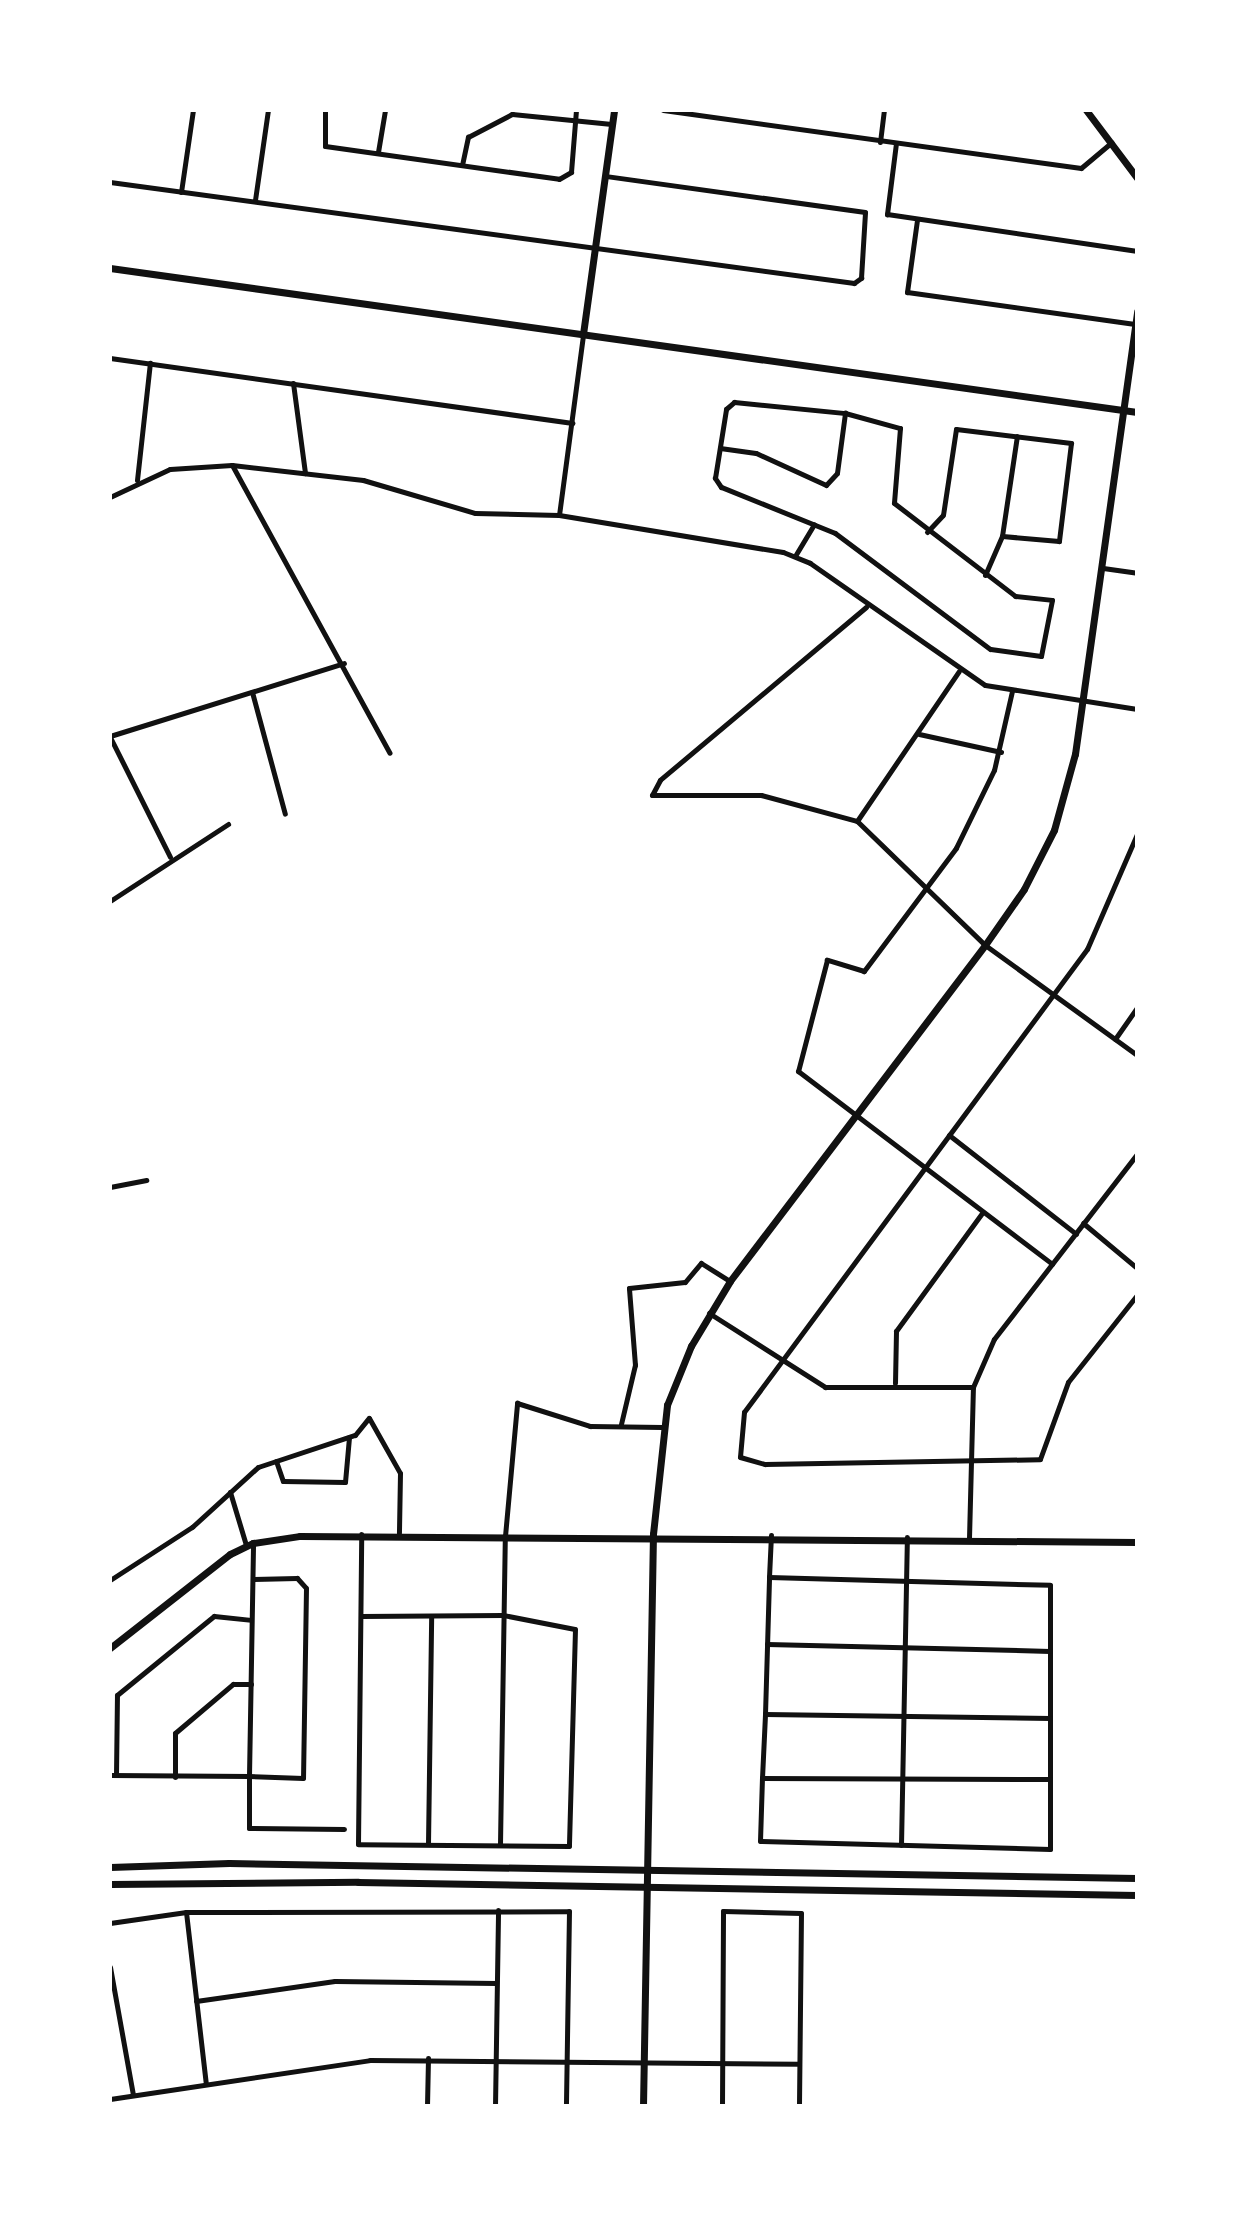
<!DOCTYPE html>
<style>
body{margin:0}
#map{position:relative;width:1247px;height:2216px;overflow:hidden;background:#fff;font-family:"Noto Sans",sans-serif}
div>[style]{position:absolute}
.minor>*{height:5px;margin:-2.5px;padding:0 2.5px;transform-origin:2.5px;border-radius:2.5px;background:#111}
.tertiary>*{height:7px;margin:-3.5px;padding:0 3.5px;transform-origin:3.5px;border-radius:3.5px;background:#111}
span{translate:-50% -50%;white-space:nowrap;text-align:center;line-height:1.15;-webkit-text-stroke:5px #fff;paint-order:stroke}
.frame{position:absolute;inset:0;border:112px solid #fff;pointer-events:none}
</style>
<div id="map">
<div class="minor">
<i style="left:325px;top:110px;width:36px;rotate:90deg"></i>
<i style="left:325px;top:146px;width:236px;rotate:8deg"></i>
<i style="left:559px;top:179px;width:14px;rotate:-30deg"></i>
<i style="left:571px;top:172px;width:62px;rotate:-85.4deg"></i>
<i style="left:663px;top:110px;width:422px;rotate:7.9deg"></i>
<i style="left:1081px;top:168px;width:40px;rotate:-40deg"></i>
<i style="left:880px;top:142px;width:32px;rotate:-83deg"></i>
<i style="left:896px;top:143px;width:72px;rotate:97.2deg"></i>
<i style="left:887px;top:214px;width:253px;rotate:8.4deg"></i>
<i style="left:378px;top:152px;width:43px;rotate:-80.5deg"></i>
<i style="left:462px;top:165px;width:29px;rotate:-78deg"></i>
<i style="left:468px;top:137px;width:50px;rotate:-27.6deg"></i>
<i style="left:512px;top:114px;width:100px;rotate:5.7deg"></i>
<i style="left:110px;top:182px;width:751px;rotate:7.73deg"></i>
<i style="left:854px;top:283px;width:9px;rotate:-36deg"></i>
<i style="left:861px;top:278px;width:66px;rotate:-86.5deg"></i>
<i style="left:865px;top:212px;width:261px;rotate:-172.1deg"></i>
<i style="left:181px;top:192px;width:83px;rotate:-81.7deg"></i>
<i style="left:255px;top:200px;width:91px;rotate:-81.8deg"></i>
<i style="left:917px;top:220px;width:73px;rotate:97.9deg"></i>
<i style="left:907px;top:292px;width:230px;rotate:8deg"></i>
<i style="left:110px;top:358px;width:467px;rotate:8deg"></i>
<i style="left:293px;top:383px;width:91px;rotate:82.4deg"></i>
<i style="left:734px;top:402px;width:112px;rotate:5.7deg"></i>
<i style="left:845px;top:413px;width:57px;rotate:15.3deg"></i>
<i style="left:900px;top:428px;width:75px;rotate:94.6deg"></i>
<i style="left:894px;top:503px;width:153px;rotate:37.5deg"></i>
<i style="left:1015px;top:596px;width:37px;rotate:6deg"></i>
<i style="left:1052px;top:600px;width:57px;rotate:101.1deg"></i>
<i style="left:1041px;top:656px;width:51px;rotate:-172.2deg"></i>
<i style="left:990px;top:649px;width:194px;rotate:-143.2deg"></i>
<i style="left:835px;top:533px;width:123px;rotate:-158deg"></i>
<i style="left:721px;top:487px;width:11px;rotate:-124deg"></i>
<i style="left:715px;top:478px;width:70px;rotate:-80.9deg"></i>
<i style="left:726px;top:409px;width:11px;rotate:-41deg"></i>
<i style="left:720px;top:448px;width:36px;rotate:8deg"></i>
<i style="left:756px;top:453px;width:77px;rotate:24.6deg"></i>
<i style="left:826px;top:485px;width:16px;rotate:-47deg"></i>
<i style="left:837px;top:473px;width:61px;rotate:-82.4deg"></i>
<i style="left:232px;top:465px;width:328px;rotate:61.3deg"></i>
<i style="left:137px;top:480px;width:118px;rotate:-83.7deg"></i>
<i style="left:110px;top:497px;width:66px;rotate:-25deg"></i>
<i style="left:170px;top:469px;width:62px;rotate:-3.7deg"></i>
<i style="left:232px;top:465px;width:132px;rotate:6.5deg"></i>
<i style="left:363px;top:480px;width:117px;rotate:16.4deg"></i>
<i style="left:475px;top:513px;width:84px;rotate:1.4deg"></i>
<i style="left:559px;top:515px;width:227px;rotate:9.4deg"></i>
<i style="left:783px;top:552px;width:29px;rotate:22deg"></i>
<i style="left:810px;top:563px;width:213px;rotate:34.9deg"></i>
<i style="left:985px;top:685px;width:154px;rotate:9deg"></i>
<i style="left:559px;top:515px;width:183px;rotate:-82.4deg"></i>
<i style="left:927px;top:532px;width:23px;rotate:-47deg"></i>
<i style="left:943px;top:515px;width:87px;rotate:-81.4deg"></i>
<i style="left:956px;top:429px;width:116px;rotate:6.9deg"></i>
<i style="left:1071px;top:443px;width:99px;rotate:97deg"></i>
<i style="left:1059px;top:541px;width:57px;rotate:-175deg"></i>
<i style="left:795px;top:556px;width:37px;rotate:-59deg"></i>
<i style="left:1103px;top:568px;width:34px;rotate:8deg"></i>
<i style="left:985px;top:575px;width:43px;rotate:-66.4deg"></i>
<i style="left:1002px;top:536px;width:101px;rotate:-81.5deg"></i>
<i style="left:866px;top:607px;width:269px;rotate:140deg"></i>
<i style="left:660px;top:780px;width:17px;rotate:118deg"></i>
<i style="left:652px;top:795px;width:109px"></i>
<i style="left:761px;top:795px;width:99px;rotate:15.2deg"></i>
<i style="left:857px;top:821px;width:178px;rotate:44.1deg"></i>
<i style="left:985px;top:945px;width:188px;rotate:35.9deg"></i>
<i style="left:1012px;top:691px;width:81px;rotate:102.8deg"></i>
<i style="left:994px;top:770px;width:87px;rotate:116deg"></i>
<i style="left:956px;top:848px;width:154px;rotate:126.8deg"></i>
<i style="left:864px;top:971px;width:39px;rotate:-163deg"></i>
<i style="left:827px;top:960px;width:115px;rotate:104.6deg"></i>
<i style="left:798px;top:1071px;width:319px;rotate:37.2deg"></i>
<i style="left:252px;top:692px;width:126px;rotate:74.9deg"></i>
<i style="left:919px;top:734px;width:84px;rotate:12.4deg"></i>
<i style="left:110px;top:736px;width:245px;rotate:-17.3deg"></i>
<i style="left:110px;top:737px;width:134px;rotate:63.4deg"></i>
<i style="left:857px;top:821px;width:181px;rotate:-55.8deg"></i>
<i style="left:1137px;top:834px;width:125px;rotate:113.5deg"></i>
<i style="left:1087px;top:949px;width:576px;rotate:126.53deg"></i>
<i style="left:744px;top:1412px;width:45px;rotate:95.1deg"></i>
<i style="left:740px;top:1457px;width:26px;rotate:16deg"></i>
<i style="left:765px;top:1464px;width:275px;rotate:-1deg"></i>
<i style="left:1040px;top:1459px;width:82px;rotate:-70deg"></i>
<i style="left:1068px;top:1382px;width:111px;rotate:-51.6deg"></i>
<i style="left:110px;top:901px;width:141px;rotate:-33.1deg"></i>
<i style="left:1115px;top:1039px;width:39px;rotate:-55deg"></i>
<i style="left:949px;top:1135px;width:161px;rotate:37.9deg"></i>
<i style="left:110px;top:1187px;width:37px;rotate:-11deg"></i>
<i style="left:1083px;top:1223px;width:70px;rotate:39.8deg"></i>
<i style="left:709px;top:1313px;width:138px;rotate:32.5deg"></i>
<i style="left:825px;top:1387px;width:148px"></i>
<i style="left:895px;top:1383px;width:52px;rotate:-88.9deg"></i>
<i style="left:896px;top:1331px;width:146px;rotate:-53.9deg"></i>
<i style="left:621px;top:1424px;width:61px;rotate:-76.7deg"></i>
<i style="left:635px;top:1365px;width:77px;rotate:-94.5deg"></i>
<i style="left:629px;top:1288px;width:56px;rotate:-6.1deg"></i>
<i style="left:685px;top:1282px;width:25px;rotate:-50deg"></i>
<i style="left:701px;top:1263px;width:34px;rotate:32deg"></i>
<i style="left:276px;top:1461px;width:21px;rotate:71deg"></i>
<i style="left:283px;top:1481px;width:62px;rotate:0.9deg"></i>
<i style="left:345px;top:1482px;width:45px;rotate:-84.9deg"></i>
<i style="left:230px;top:1492px;width:55px;rotate:73.2deg"></i>
<i style="left:969px;top:1538px;width:151px;rotate:-88.5deg"></i>
<i style="left:973px;top:1387px;width:52px;rotate:-66.4deg"></i>
<i style="left:994px;top:1339px;width:234px;rotate:-52.3deg"></i>
<i style="left:769px;top:1577px;width:281px;rotate:1.6deg"></i>
<i style="left:1050px;top:1585px;width:264px;rotate:90deg"></i>
<i style="left:1050px;top:1849px;width:290px;rotate:-178.4deg"></i>
<i style="left:760px;top:1841px;width:63px;rotate:-88.2deg"></i>
<i style="left:762px;top:1778px;width:64px;rotate:-87.3deg"></i>
<i style="left:765px;top:1714px;width:137px;rotate:-88.3deg"></i>
<i style="left:769px;top:1577px;width:42px;rotate:-87.3deg"></i>
<i style="left:253px;top:1579px;width:44px;rotate:-1.3deg"></i>
<i style="left:297px;top:1578px;width:13px;rotate:48deg"></i>
<i style="left:306px;top:1588px;width:190px;rotate:90.9deg"></i>
<i style="left:303px;top:1778px;width:54px;rotate:-177.9deg"></i>
<i style="left:249px;top:1776px;width:52px;rotate:90deg"></i>
<i style="left:249px;top:1828px;width:95px;rotate:0.6deg"></i>
<i style="left:110px;top:1580px;width:98px;rotate:-32.9deg"></i>
<i style="left:192px;top:1527px;width:89px;rotate:-42.3deg"></i>
<i style="left:258px;top:1467px;width:102px;rotate:-18.3deg"></i>
<i style="left:355px;top:1435px;width:22px;rotate:-51deg"></i>
<i style="left:369px;top:1418px;width:63px;rotate:60.6deg"></i>
<i style="left:400px;top:1473px;width:60px;rotate:91deg"></i>
<i style="left:361px;top:1616px;width:142px;rotate:-0.4deg"></i>
<i style="left:503px;top:1615px;width:73px;rotate:11deg"></i>
<i style="left:575px;top:1629px;width:217px;rotate:91.6deg"></i>
<i style="left:569px;top:1846px;width:211px;rotate:-179.5deg"></i>
<i style="left:358px;top:1844px;width:310px;rotate:-89.4deg"></i>
<i style="left:767px;top:1644px;width:283px;rotate:1.4deg"></i>
<i style="left:765px;top:1714px;width:285px;rotate:0.8deg"></i>
<i style="left:110px;top:1775px;width:139px;rotate:0.4deg"></i>
<i style="left:249px;top:1776px;width:233px;rotate:-89deg"></i>
<i style="left:116px;top:1775px;width:80px;rotate:-89.3deg"></i>
<i style="left:117px;top:1695px;width:125px;rotate:-39.2deg"></i>
<i style="left:214px;top:1616px;width:37px;rotate:6deg"></i>
<i style="left:175px;top:1777px;width:44px;rotate:-90deg"></i>
<i style="left:175px;top:1733px;width:76px;rotate:-40.2deg"></i>
<i style="left:233px;top:1684px;width:18px"></i>
<i style="left:762px;top:1778px;width:288px;rotate:0.2deg"></i>
<i style="left:428px;top:1844px;width:228px;rotate:-89.2deg"></i>
<i style="left:500px;top:1844px;width:308px;rotate:-89.1deg"></i>
<i style="left:505px;top:1536px;width:134px;rotate:-84.8deg"></i>
<i style="left:517px;top:1403px;width:77px;rotate:17.5deg"></i>
<i style="left:590px;top:1426px;width:72px;rotate:0.8deg"></i>
<i style="left:901px;top:1845px;width:308px;rotate:-88.9deg"></i>
<i style="left:186px;top:1912px;width:173px;rotate:83.4deg"></i>
<i style="left:110px;top:1923px;width:77px;rotate:-8.2deg"></i>
<i style="left:186px;top:1912px;width:383px;rotate:-0.1deg"></i>
<i style="left:569px;top:1911px;width:195px;rotate:90.9deg"></i>
<i style="left:110px;top:1967px;width:130px;rotate:79.8deg"></i>
<i style="left:196px;top:2001px;width:140px;rotate:-8.2deg"></i>
<i style="left:335px;top:1981px;width:161px;rotate:0.7deg"></i>
<i style="left:110px;top:2099px;width:263px;rotate:-8.5deg"></i>
<i style="left:370px;top:2060px;width:429px;rotate:0.5deg"></i>
<i style="left:427px;top:2106px;width:48px;rotate:-88.8deg"></i>
<i style="left:495px;top:2106px;width:196px;rotate:-89.1deg"></i>
<i style="left:722px;top:2106px;width:195px;rotate:-89.7deg"></i>
<i style="left:723px;top:1911px;width:78px;rotate:1.5deg"></i>
<i style="left:801px;top:1913px;width:193px;rotate:90.6deg"></i>
</div>
<div class="tertiary">
<i style="left:1086px;top:110px;width:85px;rotate:53.1deg"></i>
<i style="left:110px;top:268px;width:1037px;rotate:7.98deg"></i>
<i style="left:583px;top:334px;width:226px;rotate:-82.1deg"></i>
<i style="left:110px;top:1648px;width:152px;rotate:-38.1deg"></i>
<i style="left:230px;top:1554px;width:25px;rotate:-26deg"></i>
<i style="left:253px;top:1543px;width:48px;rotate:-8.5deg"></i>
<i style="left:300px;top:1536px;width:837px;rotate:0.41deg"></i>
<i style="left:110px;top:1867px;width:119px;rotate:-1.9deg"></i>
<i style="left:229px;top:1863px;width:908px;rotate:0.95deg"></i>
<i style="left:110px;top:1884px;width:248px;rotate:-0.5deg"></i>
<i style="left:358px;top:1882px;width:779px;rotate:0.96deg"></i>
<i style="left:643px;top:2106px;width:572px;rotate:-89deg"></i>
<i style="left:653px;top:1534px;width:130px;rotate:-83.8deg"></i>
<i style="left:667px;top:1405px;width:64px;rotate:-67.9deg"></i>
<i style="left:691px;top:1346px;width:76px;rotate:-59deg"></i>
<i style="left:730px;top:1281px;width:422px;rotate:-52.8deg"></i>
<i style="left:985px;top:945px;width:68px;rotate:-55.1deg"></i>
<i style="left:1024px;top:889px;width:66px;rotate:-63deg"></i>
<i style="left:1054px;top:830px;width:79px;rotate:-74.6deg"></i>
<i style="left:1075px;top:754px;width:447px;rotate:-82deg"></i>
</div>
<div class="frame"></div>
</div>
